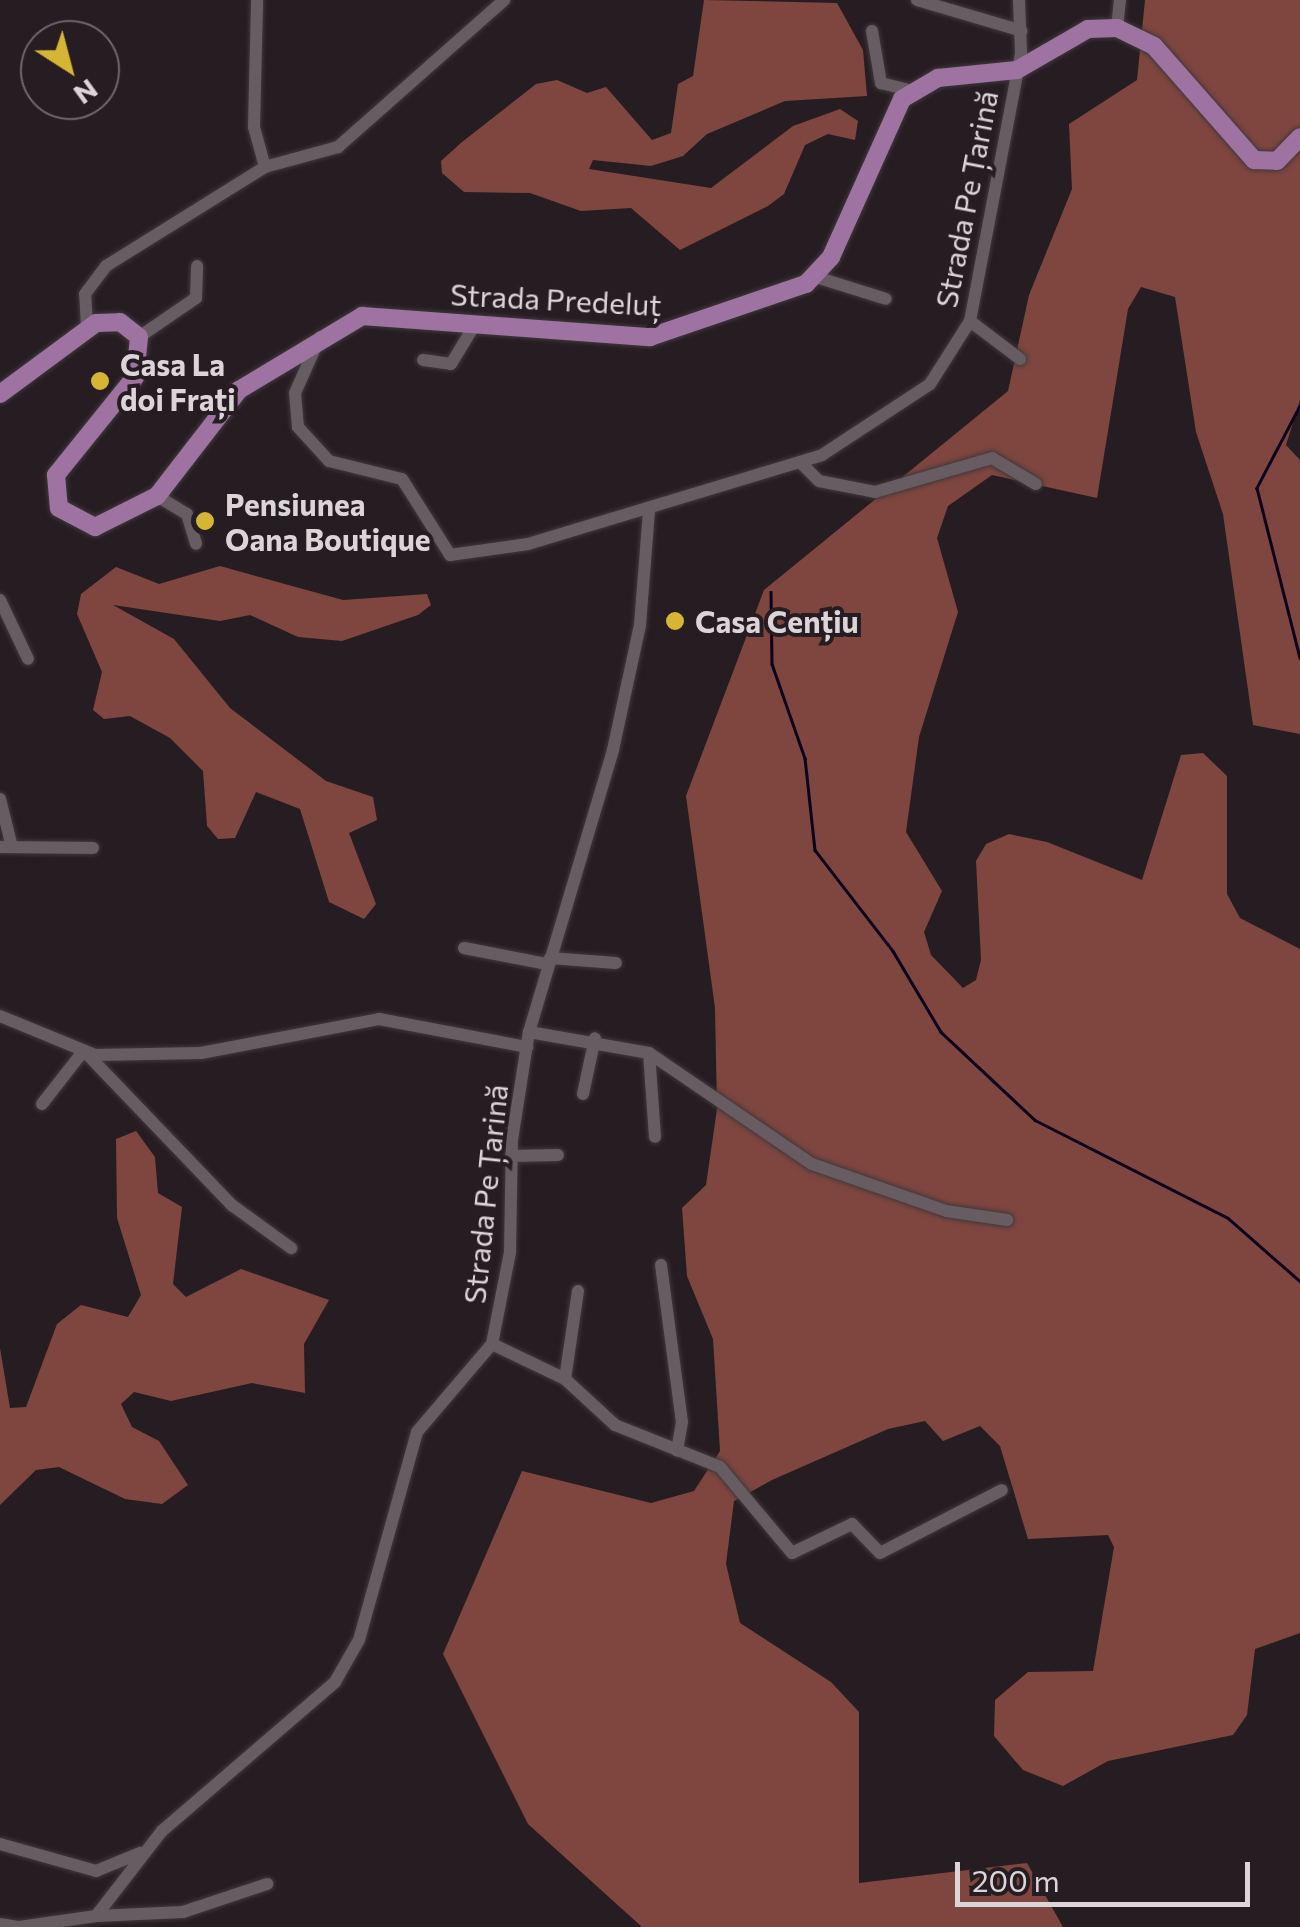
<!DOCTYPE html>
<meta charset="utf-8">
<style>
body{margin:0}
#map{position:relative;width:1300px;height:1927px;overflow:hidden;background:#261d22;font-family:Commissioner,sans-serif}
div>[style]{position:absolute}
.forest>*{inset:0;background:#7e463f}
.stream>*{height:2.5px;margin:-1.25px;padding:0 1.25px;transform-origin:1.25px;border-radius:1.25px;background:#0c001f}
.roads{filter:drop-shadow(0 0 2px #40383c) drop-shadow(0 0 2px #40383c)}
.minor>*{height:12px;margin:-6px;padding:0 6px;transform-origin:6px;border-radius:6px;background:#675c62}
.major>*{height:18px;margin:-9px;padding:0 9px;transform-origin:9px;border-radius:9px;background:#9e73a1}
.dots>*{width:28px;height:28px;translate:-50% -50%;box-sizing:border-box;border:5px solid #261d22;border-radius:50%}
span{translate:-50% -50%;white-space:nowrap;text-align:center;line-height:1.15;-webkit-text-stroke:8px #261d22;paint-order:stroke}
.street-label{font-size:30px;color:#dbd5d8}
.poi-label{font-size:30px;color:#dbd5d8;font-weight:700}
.left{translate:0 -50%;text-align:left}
.north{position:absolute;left:20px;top:20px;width:100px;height:100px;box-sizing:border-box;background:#261d22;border:2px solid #6e676b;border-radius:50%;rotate:144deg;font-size:28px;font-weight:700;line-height:40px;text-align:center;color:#dbd5d8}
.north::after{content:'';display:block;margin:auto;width:35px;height:45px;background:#d7b534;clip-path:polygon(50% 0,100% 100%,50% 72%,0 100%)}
.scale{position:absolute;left:955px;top:1862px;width:295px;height:45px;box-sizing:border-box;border:5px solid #dbd5d8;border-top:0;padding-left:12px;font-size:30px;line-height:35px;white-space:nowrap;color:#dbd5d8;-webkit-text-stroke:8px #261d22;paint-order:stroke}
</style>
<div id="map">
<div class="forest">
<i style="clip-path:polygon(704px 0,837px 3px,863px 50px,867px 96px,785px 101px,707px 134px,683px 156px,651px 166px,593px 160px,589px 169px,711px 188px,793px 126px,840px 109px,858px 121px,855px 140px,828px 134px,805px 145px,784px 194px,768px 206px,680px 250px,631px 208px,581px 211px,530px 193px,464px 192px,442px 173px,441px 161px,462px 142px,536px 84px,557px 80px,587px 93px,606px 87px,652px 140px,671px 133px,678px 84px,693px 76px)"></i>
<i style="clip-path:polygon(1145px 0,1300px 0,1300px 400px,1286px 445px,1300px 460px,1300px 734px,1253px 725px,1223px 514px,1196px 432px,1175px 297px,1141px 287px,1128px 309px,1097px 498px,992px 475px,948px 506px,937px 538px,958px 612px,919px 737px,906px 832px,942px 891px,924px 932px,931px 955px,963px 988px,976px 980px,981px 960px,976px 861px,986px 844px,1009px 834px,1047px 842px,1142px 880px,1181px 755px,1203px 753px,1227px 776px,1227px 894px,1240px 918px,1300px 949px,1300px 1633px,1255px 1649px,1247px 1715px,1233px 1735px,1108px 1761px,1063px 1786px,1023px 1770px,994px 1736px,995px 1700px,1028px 1672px,1093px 1671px,1114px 1547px,1108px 1535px,1028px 1539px,1000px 1446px,980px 1426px,943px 1441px,925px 1421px,888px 1429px,772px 1480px,734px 1501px,726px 1564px,740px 1623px,831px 1682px,859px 1712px,859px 1883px,1027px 1863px,1063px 1927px,642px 1927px,528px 1824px,443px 1654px,522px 1471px,651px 1503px,694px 1491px,720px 1451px,713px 1339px,687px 1276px,682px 1208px,706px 1185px,717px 1109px,715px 1008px,686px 796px,764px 590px,1008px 391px,1029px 295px,1072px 189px,1069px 124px,1137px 80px)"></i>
<i style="clip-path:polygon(220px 566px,343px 600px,427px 594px,431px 605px,418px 615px,342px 641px,298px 637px,250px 615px,220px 621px,113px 605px,174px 639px,230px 708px,326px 781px,373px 797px,377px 820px,349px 833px,376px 904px,364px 919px,329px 902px,300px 809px,256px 792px,235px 838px,218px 839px,207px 826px,203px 771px,170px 738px,130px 716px,104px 719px,93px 710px,102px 672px,77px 614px,81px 594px,116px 567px,159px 584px)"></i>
<i style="clip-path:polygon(136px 1131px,155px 1157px,158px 1193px,182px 1207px,173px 1284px,186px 1297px,241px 1269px,329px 1300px,304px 1344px,305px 1393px,252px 1383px,171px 1401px,134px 1392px,121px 1404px,132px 1427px,159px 1441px,188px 1485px,162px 1504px,125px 1499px,59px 1467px,36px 1470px,0 1505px,0 1348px,10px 1408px,26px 1407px,57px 1324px,81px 1305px,128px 1317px,141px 1295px,117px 1218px,116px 1139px)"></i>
</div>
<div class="stream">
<i style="left:1300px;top:406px;width:93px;rotate:117.7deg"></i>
<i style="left:1257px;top:488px;width:175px;rotate:75.8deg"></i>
<i style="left:771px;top:592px;width:72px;rotate:89.2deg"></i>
<i style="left:772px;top:664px;width:100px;rotate:70.7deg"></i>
<i style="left:805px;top:758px;width:93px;rotate:83.8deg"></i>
<i style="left:815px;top:850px;width:128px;rotate:52.3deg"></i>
<i style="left:893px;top:951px;width:94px;rotate:59.3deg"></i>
<i style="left:941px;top:1032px;width:129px;rotate:43.1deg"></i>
<i style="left:1035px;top:1120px;width:216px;rotate:26.9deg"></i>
<i style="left:1228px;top:1218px;width:96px;rotate:41.2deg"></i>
</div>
<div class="roads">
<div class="minor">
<i style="left:917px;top:0;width:109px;rotate:16.4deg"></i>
<i style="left:1117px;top:28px;width:28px;rotate:-84deg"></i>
<i style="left:872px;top:31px;width:53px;rotate:80.2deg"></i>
<i style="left:881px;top:83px;width:33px;rotate:14deg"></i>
<i style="left:265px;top:167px;width:76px;rotate:-15.3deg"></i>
<i style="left:338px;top:147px;width:222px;rotate:-41.5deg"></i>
<i style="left:816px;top:277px;width:73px;rotate:17.4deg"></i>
<i style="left:970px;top:321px;width:63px;rotate:37.2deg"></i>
<i style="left:87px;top:328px;width:34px;rotate:-93deg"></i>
<i style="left:85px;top:294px;width:35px;rotate:-53deg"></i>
<i style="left:106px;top:266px;width:187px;rotate:-31.9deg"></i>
<i style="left:265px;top:167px;width:41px;rotate:-105.4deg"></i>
<i style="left:254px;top:127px;width:127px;rotate:-88.6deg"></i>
<i style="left:139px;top:337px;width:69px;rotate:-34.4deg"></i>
<i style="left:196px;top:298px;width:32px;rotate:-88deg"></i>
<i style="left:320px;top:337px;width:61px;rotate:114.1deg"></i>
<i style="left:295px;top:393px;width:34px;rotate:85deg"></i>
<i style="left:298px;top:427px;width:46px;rotate:47.6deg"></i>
<i style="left:329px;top:461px;width:75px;rotate:13.9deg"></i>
<i style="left:402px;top:479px;width:90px;rotate:57.7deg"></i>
<i style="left:450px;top:555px;width:79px;rotate:-8deg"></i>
<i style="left:528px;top:544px;width:307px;rotate:-16.8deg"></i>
<i style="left:822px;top:455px;width:129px;rotate:-33.3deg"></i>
<i style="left:930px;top:384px;width:75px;rotate:-57.6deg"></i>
<i style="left:970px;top:321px;width:273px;rotate:-79.2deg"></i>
<i style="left:1021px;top:53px;width:53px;rotate:-92.2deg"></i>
<i style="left:423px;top:360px;width:28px;rotate:8deg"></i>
<i style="left:451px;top:364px;width:44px;rotate:-58.8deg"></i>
<i style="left:801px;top:463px;width:25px;rotate:45deg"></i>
<i style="left:819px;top:481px;width:57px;rotate:11.1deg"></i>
<i style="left:875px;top:492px;width:122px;rotate:-16.2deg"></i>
<i style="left:992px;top:458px;width:51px;rotate:30.6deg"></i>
<i style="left:157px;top:496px;width:35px;rotate:31deg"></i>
<i style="left:187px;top:514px;width:31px;rotate:73deg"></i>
<i style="left:0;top:600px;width:65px;rotate:64.6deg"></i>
<i style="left:0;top:799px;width:49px;rotate:76deg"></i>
<i style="left:0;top:847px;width:93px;rotate:0.6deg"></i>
<i style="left:464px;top:948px;width:85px;rotate:10.9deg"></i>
<i style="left:550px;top:958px;width:66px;rotate:4.3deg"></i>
<i style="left:0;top:1016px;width:103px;rotate:22.3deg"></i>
<i style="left:95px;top:1055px;width:106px;rotate:-1.1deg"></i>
<i style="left:201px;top:1053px;width:181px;rotate:-10.8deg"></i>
<i style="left:379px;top:1019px;width:151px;rotate:10.7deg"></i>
<i style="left:529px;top:1032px;width:122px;rotate:9.9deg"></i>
<i style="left:649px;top:1053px;width:197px;rotate:34.3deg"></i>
<i style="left:812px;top:1164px;width:142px;rotate:19.3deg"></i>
<i style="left:946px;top:1211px;width:62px;rotate:8.4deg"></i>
<i style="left:649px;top:1053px;width:84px;rotate:85.9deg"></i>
<i style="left:87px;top:1054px;width:211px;rotate:46.2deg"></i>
<i style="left:233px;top:1206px;width:72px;rotate:35.9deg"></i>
<i style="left:583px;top:1094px;width:57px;rotate:-77.9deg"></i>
<i style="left:42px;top:1104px;width:63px;rotate:-52deg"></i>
<i style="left:511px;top:1156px;width:47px;rotate:-1.2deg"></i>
<i style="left:661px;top:1265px;width:158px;rotate:82.4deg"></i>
<i style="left:682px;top:1422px;width:29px;rotate:100deg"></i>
<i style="left:492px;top:1344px;width:81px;rotate:25.6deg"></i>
<i style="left:565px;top:1379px;width:68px;rotate:42.6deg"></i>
<i style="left:615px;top:1425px;width:113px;rotate:21.8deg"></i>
<i style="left:720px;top:1467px;width:112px;rotate:50.1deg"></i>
<i style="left:792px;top:1553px;width:67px;rotate:-25.8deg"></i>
<i style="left:852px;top:1524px;width:40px;rotate:46deg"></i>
<i style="left:880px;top:1553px;width:137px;rotate:-27.3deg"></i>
<i style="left:565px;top:1379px;width:89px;rotate:-81.6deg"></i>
<i style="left:0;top:1844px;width:100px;rotate:15.7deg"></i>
<i style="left:96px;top:1871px;width:48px;rotate:-22.2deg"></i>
<i style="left:96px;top:1916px;width:87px;rotate:-2.6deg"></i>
<i style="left:183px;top:1912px;width:89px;rotate:-18.4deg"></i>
<i style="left:0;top:1924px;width:18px;rotate:9deg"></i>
<i style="left:19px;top:1927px;width:78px;rotate:-8.1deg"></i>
<i style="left:96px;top:1916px;width:108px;rotate:-52.2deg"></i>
<i style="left:162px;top:1831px;width:228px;rotate:-40.7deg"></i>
<i style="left:335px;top:1682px;width:48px;rotate:-60.3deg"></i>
<i style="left:359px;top:1640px;width:216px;rotate:-74.4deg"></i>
<i style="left:417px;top:1432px;width:116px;rotate:-49.6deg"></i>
<i style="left:492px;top:1344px;width:94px;rotate:-78.9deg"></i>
<i style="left:510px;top:1252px;width:112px;rotate:-89deg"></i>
<i style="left:512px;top:1140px;width:109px;rotate:-81.1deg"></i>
<i style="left:529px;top:1032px;width:294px;rotate:-73.4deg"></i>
<i style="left:613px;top:750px;width:128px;rotate:-77.8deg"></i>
<i style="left:640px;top:625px;width:115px;rotate:-85.5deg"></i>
</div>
<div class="major">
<i style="left:0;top:394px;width:119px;rotate:-36.5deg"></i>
<i style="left:96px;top:323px;width:24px;rotate:-2deg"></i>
<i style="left:120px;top:322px;width:24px;rotate:38deg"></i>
<i style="left:139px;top:337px;width:40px;rotate:95.7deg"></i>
<i style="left:135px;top:377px;width:126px;rotate:128.9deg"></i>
<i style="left:56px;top:475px;width:33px;rotate:85deg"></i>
<i style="left:59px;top:508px;width:41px;rotate:27.8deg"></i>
<i style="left:95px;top:527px;width:69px;rotate:-26.6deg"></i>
<i style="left:157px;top:496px;width:134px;rotate:-52.3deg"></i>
<i style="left:239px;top:390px;width:144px;rotate:-31deg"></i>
<i style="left:362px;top:316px;width:289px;rotate:4.2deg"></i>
<i style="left:650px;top:337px;width:165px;rotate:-18.8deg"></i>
<i style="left:806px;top:284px;width:37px;rotate:-47deg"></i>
<i style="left:831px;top:257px;width:173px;rotate:-65.8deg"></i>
<i style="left:902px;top:99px;width:42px;rotate:-30.3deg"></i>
<i style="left:938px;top:78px;width:79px;rotate:-5.8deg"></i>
<i style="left:1017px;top:70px;width:82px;rotate:-30deg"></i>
<i style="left:1088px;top:29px;width:29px;rotate:-2deg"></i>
<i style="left:1117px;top:28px;width:41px;rotate:25.9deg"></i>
<i style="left:1154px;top:46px;width:152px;rotate:48.7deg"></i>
<i style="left:1254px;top:160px;width:23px;rotate:2deg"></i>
<i style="left:1277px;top:161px;width:33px;rotate:-46deg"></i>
</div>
</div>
<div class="dots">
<i style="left:100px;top:381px;background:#d7b534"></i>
<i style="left:205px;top:521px;background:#d7b534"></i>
<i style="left:675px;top:621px;background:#d7b534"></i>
</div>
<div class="street-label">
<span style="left:966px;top:199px;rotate:-79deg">Strada Pe Țarină</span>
<span style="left:556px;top:299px;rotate:3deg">Strada Predeluț</span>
<span style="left:485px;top:1194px;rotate:-84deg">Strada Pe Țarină</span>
</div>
<div class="poi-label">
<span class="left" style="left:120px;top:381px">Casa La<br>doi Frați</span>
<span class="left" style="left:225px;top:521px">Pensiunea<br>Oana Boutique</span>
<span class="left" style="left:695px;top:621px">Casa Cențiu</span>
</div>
<div class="north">N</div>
<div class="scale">200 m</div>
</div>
